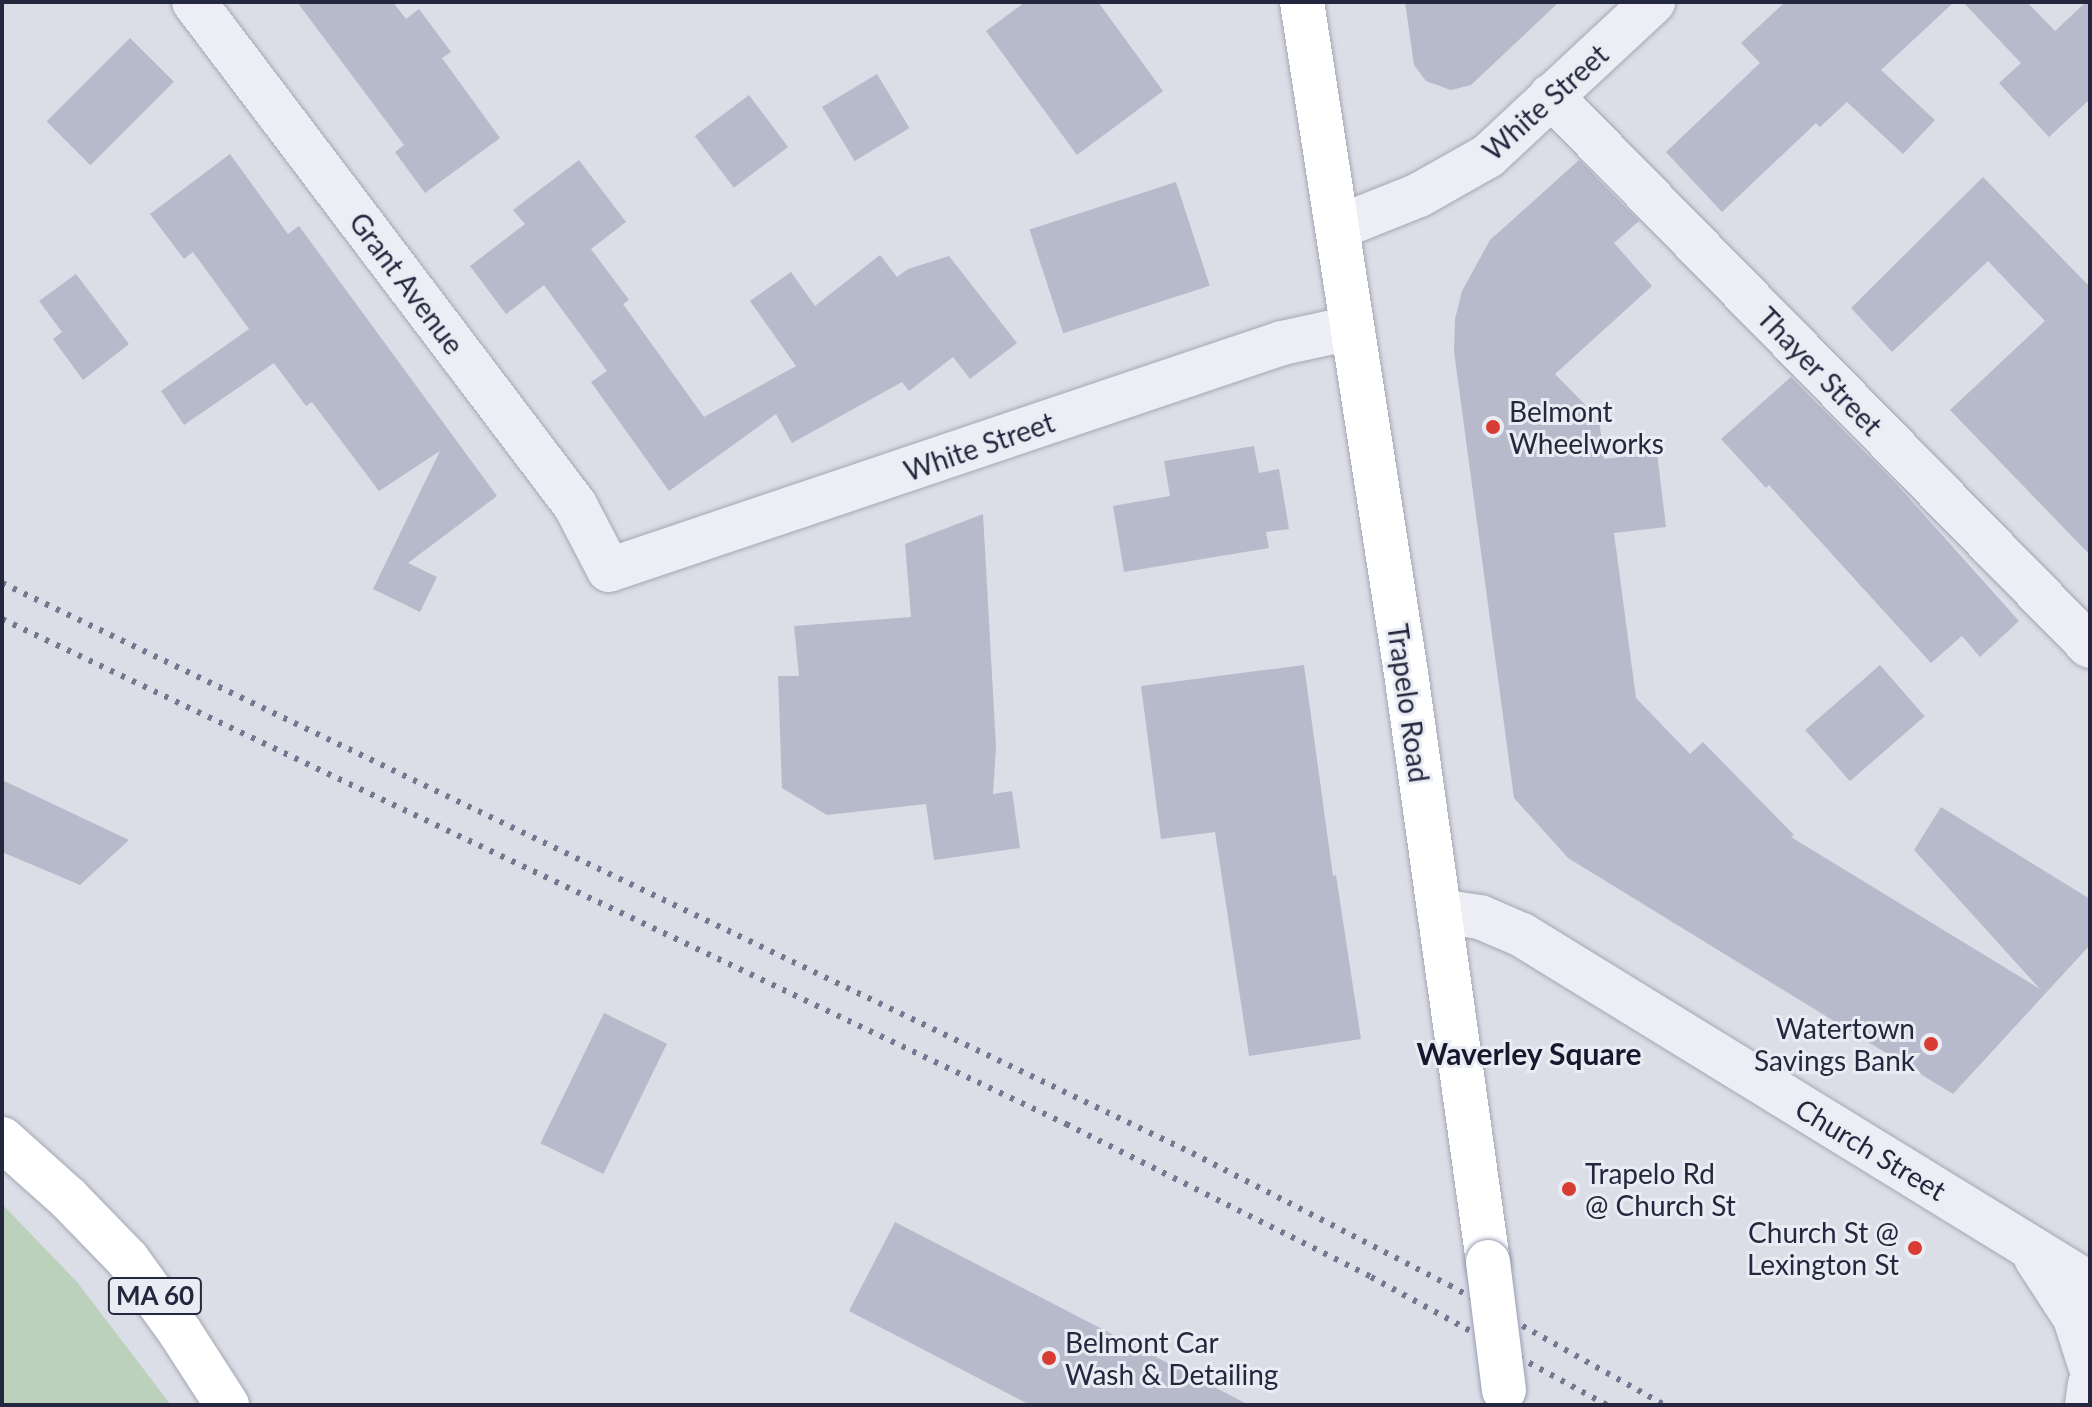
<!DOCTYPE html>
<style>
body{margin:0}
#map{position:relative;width:2092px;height:1407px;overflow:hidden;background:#dbdde7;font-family:Lato,sans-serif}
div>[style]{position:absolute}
.green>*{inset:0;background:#bcd1bb}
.building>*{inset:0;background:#b7baca;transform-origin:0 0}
.roads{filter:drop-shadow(0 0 2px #a4a7b4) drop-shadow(0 0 2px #a4a7b4)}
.minor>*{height:44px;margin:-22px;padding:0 22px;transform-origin:22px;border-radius:22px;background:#edeef5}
.major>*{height:44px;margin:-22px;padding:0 22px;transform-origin:22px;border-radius:22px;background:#fff}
.rail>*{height:6px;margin-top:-3px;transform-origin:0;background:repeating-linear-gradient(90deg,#737891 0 4px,transparent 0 12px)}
.bridges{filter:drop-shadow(0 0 2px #999eb3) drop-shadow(0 0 2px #999eb3)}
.major-bridge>*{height:44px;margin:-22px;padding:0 22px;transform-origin:22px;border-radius:22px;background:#fff}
.dots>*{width:22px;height:22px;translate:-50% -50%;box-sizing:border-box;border:4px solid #eaecf4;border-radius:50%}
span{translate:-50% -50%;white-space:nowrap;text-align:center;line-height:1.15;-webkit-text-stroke:6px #eaecf4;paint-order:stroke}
.shield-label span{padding:2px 6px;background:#eaecf4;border:2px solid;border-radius:6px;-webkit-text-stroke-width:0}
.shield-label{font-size:26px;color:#24283e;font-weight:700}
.street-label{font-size:28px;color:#24283e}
.poi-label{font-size:28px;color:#24283e}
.left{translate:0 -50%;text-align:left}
.right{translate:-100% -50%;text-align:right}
.neighbourhood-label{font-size:30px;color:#16192e;font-weight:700}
.frame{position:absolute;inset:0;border:4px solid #24283e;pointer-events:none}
</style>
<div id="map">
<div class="green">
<i style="clip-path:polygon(2px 1204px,77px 1282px,171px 1405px,2px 1405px)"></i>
</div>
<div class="building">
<i style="clip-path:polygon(297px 2px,393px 2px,406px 19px,419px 9px,451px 52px,442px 58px,500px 138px,425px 193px,395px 152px,404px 145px)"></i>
<i style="clip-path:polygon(1025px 2px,1098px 2px,1163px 91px,1077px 155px,986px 31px)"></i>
<i style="clip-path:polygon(1405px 2px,1559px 2px,1471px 85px,1451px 90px,1426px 81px,1414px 65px)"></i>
<i style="clip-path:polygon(1785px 2px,1954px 2px,1881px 70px,1935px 120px,1903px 154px,1847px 102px,1820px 127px,1816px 123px,1722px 212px,1666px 152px,1760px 63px,1741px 43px)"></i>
<i style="clip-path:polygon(1963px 2px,2027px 2px,2055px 31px,2086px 2px,2090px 2px,2090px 99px,2049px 137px,1999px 83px,2021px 63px)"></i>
<i style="left:130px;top:38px;width:62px;height:118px;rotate:45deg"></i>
<i style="left:877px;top:74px;width:63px;height:64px;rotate:59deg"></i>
<i style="left:749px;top:95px;width:65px;height:68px;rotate:53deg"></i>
<i style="clip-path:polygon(230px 154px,288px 234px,299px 226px,497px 496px,408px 563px,437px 577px,420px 612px,373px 589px,440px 451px,379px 491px,312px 402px,306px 406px,274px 363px,184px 425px,161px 391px,249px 329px,193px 252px,184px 259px,150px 214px)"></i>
<i style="clip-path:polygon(579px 160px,626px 222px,591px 249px,629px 300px,623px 304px,704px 417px,796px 366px,750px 301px,791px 272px,815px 306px,880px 255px,897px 277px,908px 269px,949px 256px,1017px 343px,970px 379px,953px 357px,909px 391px,902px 382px,792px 443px,776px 414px,669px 491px,591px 382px,607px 371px,544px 285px,506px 314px,470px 266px,525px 224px,513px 210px)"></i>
<i style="clip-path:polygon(1579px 160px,1639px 221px,1614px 243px,1652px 286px,1555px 374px,1599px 419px,1604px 459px,1657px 453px,1666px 527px,1614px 533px,1636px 698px,1690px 754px,1703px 742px,1794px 835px,1791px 837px,2040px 989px,1914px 850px,1941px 807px,2090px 899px,2090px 945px,1953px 1094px,1568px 858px,1514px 798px,1454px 351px,1455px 319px,1462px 291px,1490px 240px)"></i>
<i style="clip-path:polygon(1983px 177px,2090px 287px,2090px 555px,1950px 410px,2045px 321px,1988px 261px,1892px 352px,1851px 308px)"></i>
<i style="left:1176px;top:182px;width:109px;height:154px;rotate:72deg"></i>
<i style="clip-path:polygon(76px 274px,129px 344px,83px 380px,53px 339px,62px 332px,39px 301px)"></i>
<i style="clip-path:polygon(1791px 377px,1900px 488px,2019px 621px,1980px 657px,1962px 636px,1931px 663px,1769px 485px,1766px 488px,1721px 439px)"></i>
<i style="clip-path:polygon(1254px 446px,1259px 473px,1279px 469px,1289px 529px,1266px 532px,1269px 548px,1124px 572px,1113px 506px,1170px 496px,1164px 461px)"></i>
<i style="clip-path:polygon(983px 514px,996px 747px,993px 794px,1012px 791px,1020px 848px,934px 860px,926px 804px,827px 815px,782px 788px,778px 676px,799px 676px,794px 626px,911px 617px,905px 544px)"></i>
<i style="clip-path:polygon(1304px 665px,1333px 876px,1336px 875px,1361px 1039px,1249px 1056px,1215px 832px,1161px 839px,1141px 686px)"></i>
<i style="left:1880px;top:665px;width:68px;height:99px;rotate:49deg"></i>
<i style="clip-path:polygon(2px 780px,129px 840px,80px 885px,2px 852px)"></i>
<i style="left:604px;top:1013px;width:70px;height:145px;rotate:26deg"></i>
<i style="clip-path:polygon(895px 1222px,1249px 1405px,1030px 1405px,849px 1311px)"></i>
</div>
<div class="roads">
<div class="minor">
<i style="left:194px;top:2px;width:631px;rotate:52.86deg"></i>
<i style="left:575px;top:505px;width:73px;rotate:62.4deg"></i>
<i style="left:609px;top:570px;width:710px;rotate:-18.64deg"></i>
<i style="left:1282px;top:343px;width:71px;rotate:-12.3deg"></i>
<i style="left:1551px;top:96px;width:770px;rotate:45.58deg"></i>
<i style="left:1339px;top:227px;width:86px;rotate:-21.8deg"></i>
<i style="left:1419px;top:195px;width:79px;rotate:-29.5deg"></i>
<i style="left:1488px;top:156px;width:226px;rotate:-43deg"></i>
<i style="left:1439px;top:911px;width:41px;rotate:8.3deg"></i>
<i style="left:1480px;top:917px;width:46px;rotate:23.2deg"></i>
<i style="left:1522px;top:935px;width:667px;rotate:31.57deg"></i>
<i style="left:2036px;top:1258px;width:72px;rotate:57deg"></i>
<i style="left:2075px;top:1318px;width:49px;rotate:72.3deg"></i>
<i style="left:2087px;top:1405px;width:21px;rotate:-82deg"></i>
</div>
<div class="major">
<i style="left:1302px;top:2px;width:679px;rotate:81.19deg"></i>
<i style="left:1406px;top:673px;width:595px;rotate:82.07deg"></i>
<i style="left:2px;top:1139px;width:89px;rotate:41.8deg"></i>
<i style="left:68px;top:1198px;width:86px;rotate:45.9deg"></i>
<i style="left:128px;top:1260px;width:89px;rotate:54.2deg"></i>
<i style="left:180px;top:1332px;width:87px;rotate:57.2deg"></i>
</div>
</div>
<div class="rail">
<i style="left:2px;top:583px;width:1319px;rotate:25.59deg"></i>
<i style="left:1192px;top:1153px;width:289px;rotate:27.2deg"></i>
<i style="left:1449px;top:1285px;width:247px;rotate:29.1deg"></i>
<i style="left:2px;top:619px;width:1178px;rotate:25.39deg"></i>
<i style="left:1066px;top:1124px;width:341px;rotate:26.6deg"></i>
<i style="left:1371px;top:1277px;width:268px;rotate:28.5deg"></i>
</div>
<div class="bridges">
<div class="major-bridge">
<i style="left:1488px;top:1262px;width:129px;rotate:82.9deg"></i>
</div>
</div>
<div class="dots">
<i style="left:1493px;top:427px;background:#d93c32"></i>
<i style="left:1931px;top:1044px;background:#d93c32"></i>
<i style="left:1569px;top:1189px;background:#d93c32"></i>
<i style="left:1915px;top:1248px;background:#d93c32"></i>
<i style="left:1049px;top:1358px;background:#d93c32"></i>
</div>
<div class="shield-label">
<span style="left:155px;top:1296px">MA 60</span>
</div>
<div class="street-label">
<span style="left:1545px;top:102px;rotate:-42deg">White Street</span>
<span style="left:407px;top:283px;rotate:53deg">Grant Avenue</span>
<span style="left:1820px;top:371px;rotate:46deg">Thayer Street</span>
<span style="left:979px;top:446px;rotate:-19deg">White Street</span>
<span style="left:1409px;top:703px;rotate:82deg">Trapelo Road</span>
<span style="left:1871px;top:1149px;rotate:31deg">Church Street</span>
</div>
<div class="poi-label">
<span class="left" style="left:1509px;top:427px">Belmont<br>Wheelworks</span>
<span class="right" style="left:1915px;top:1044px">Watertown<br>Savings Bank</span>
<span class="left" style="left:1585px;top:1189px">Trapelo Rd<br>@ Church St</span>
<span class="right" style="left:1899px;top:1248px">Church St @<br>Lexington St</span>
<span class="left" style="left:1065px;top:1358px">Belmont Car<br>Wash &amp; Detailing</span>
</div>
<div class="neighbourhood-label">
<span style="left:1529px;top:1053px">Waverley Square</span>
</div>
<div class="frame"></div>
</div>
